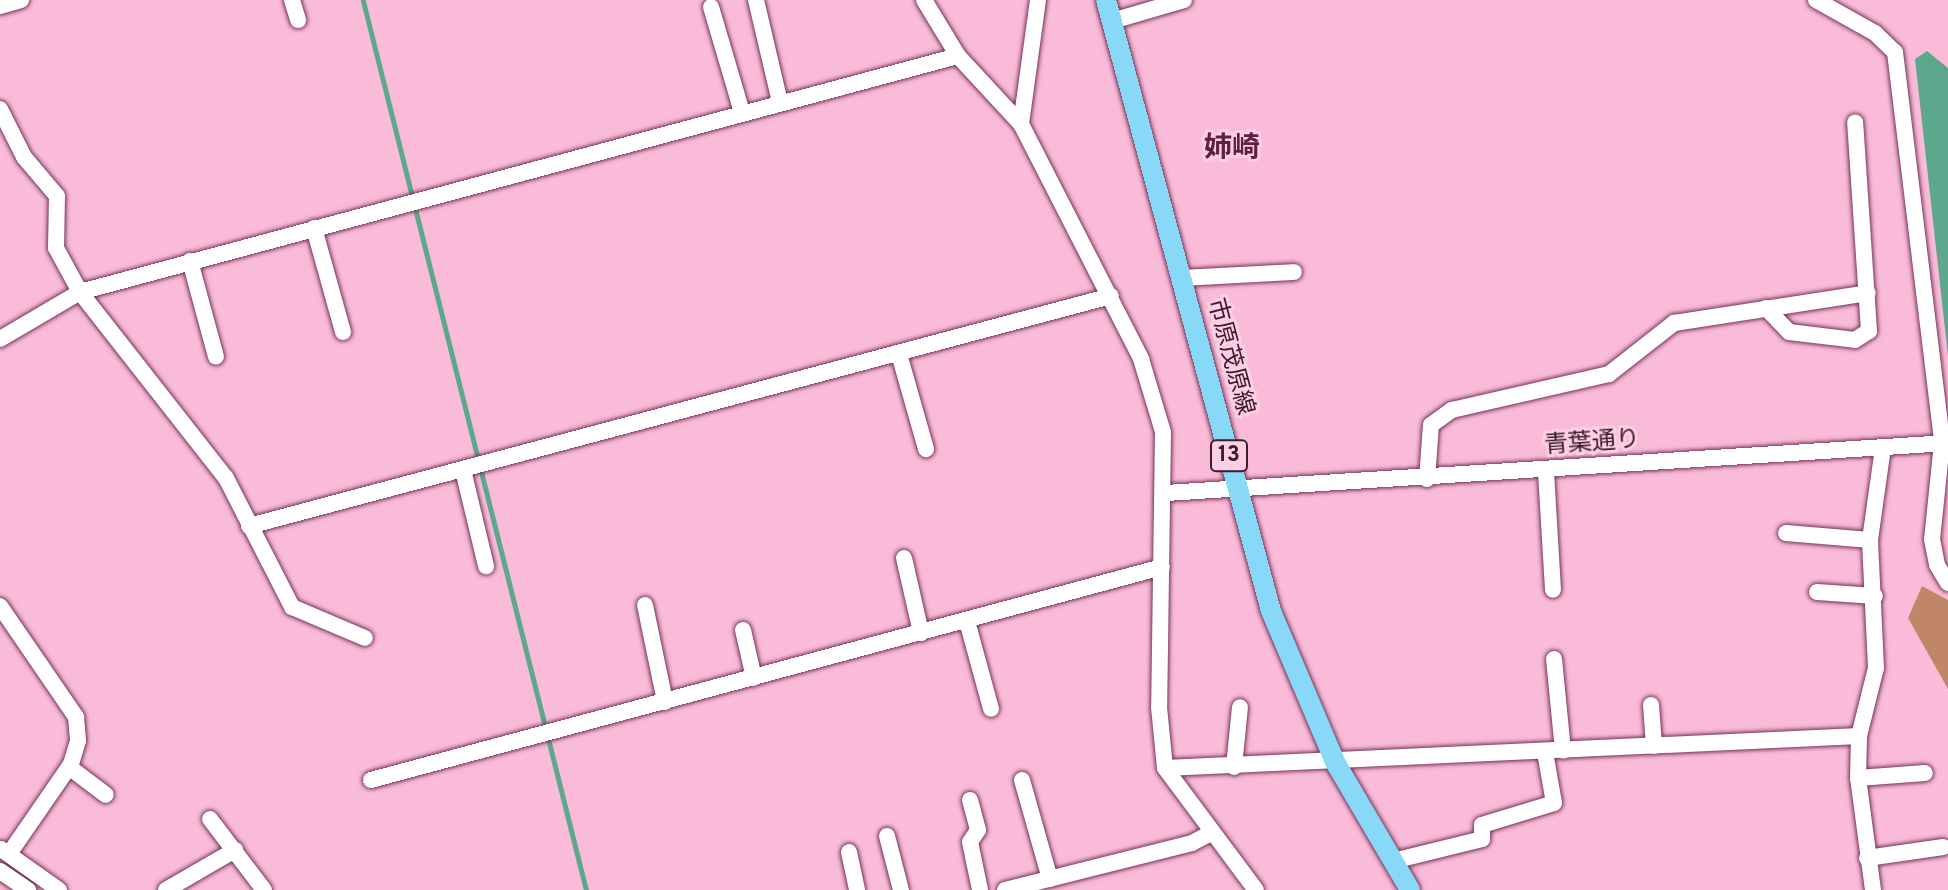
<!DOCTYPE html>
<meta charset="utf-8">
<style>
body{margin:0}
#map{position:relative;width:1948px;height:890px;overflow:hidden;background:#fabbd9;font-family:Overpass,"Noto Sans JP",sans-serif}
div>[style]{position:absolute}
.forest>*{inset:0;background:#c18667}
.water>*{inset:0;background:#5da78c}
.stream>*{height:5px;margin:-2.5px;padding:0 2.5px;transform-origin:2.5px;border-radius:2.5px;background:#5da78c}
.roads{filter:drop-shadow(0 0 2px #753457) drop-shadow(0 0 2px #753457)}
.minor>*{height:16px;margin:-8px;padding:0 8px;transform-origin:8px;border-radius:8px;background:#fff}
.major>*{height:20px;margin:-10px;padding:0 10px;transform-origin:10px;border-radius:10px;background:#88d8f7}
span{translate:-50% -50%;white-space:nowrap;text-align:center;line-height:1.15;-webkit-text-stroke:6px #fecee4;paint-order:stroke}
.shield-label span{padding:2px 6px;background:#fecee4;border:2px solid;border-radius:6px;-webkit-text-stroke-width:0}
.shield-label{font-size:22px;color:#3a1d2c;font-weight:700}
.street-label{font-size:24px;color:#3a1d2c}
.quarter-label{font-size:28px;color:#5e1f43;font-weight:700}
</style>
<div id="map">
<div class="forest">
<i style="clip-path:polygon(1922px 586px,1948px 600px,1948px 689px,1908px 618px)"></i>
</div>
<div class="water">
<i style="clip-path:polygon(1927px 51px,1948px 68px,1948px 356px,1915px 59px)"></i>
</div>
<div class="stream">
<i style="left:363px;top:1px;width:917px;rotate:75.92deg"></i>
</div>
<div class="roads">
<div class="minor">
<i style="left:292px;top:0;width:21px;rotate:73deg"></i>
<i style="left:756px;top:0;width:105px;rotate:76.8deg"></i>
<i style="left:924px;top:0;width:66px;rotate:58.7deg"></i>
<i style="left:958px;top:56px;width:93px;rotate:47.2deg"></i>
<i style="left:1021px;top:124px;width:264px;rotate:62.9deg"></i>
<i style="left:1141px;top:359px;width:76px;rotate:73.2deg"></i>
<i style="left:1163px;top:432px;width:275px;rotate:90.8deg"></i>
<i style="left:1159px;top:707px;width:61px;rotate:84.4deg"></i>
<i style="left:1165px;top:768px;width:152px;rotate:53.3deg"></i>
<i style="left:1816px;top:0;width:68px;rotate:29.2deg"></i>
<i style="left:1875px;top:33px;width:28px;rotate:44deg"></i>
<i style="left:1895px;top:52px;width:394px;rotate:83.1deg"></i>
<i style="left:1942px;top:443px;width:97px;rotate:95.9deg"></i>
<i style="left:1932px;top:539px;width:26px;rotate:79deg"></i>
<i style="left:1937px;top:565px;width:21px;rotate:59deg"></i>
<i style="left:0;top:6px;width:22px;rotate:-16deg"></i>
<i style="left:711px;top:7px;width:109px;rotate:73.6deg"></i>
<i style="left:1112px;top:21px;width:75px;rotate:-16.3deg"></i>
<i style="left:0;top:109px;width:54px;rotate:63.4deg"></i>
<i style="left:24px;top:157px;width:51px;rotate:49.8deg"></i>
<i style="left:57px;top:196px;width:52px;rotate:91.1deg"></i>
<i style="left:56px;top:248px;width:50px;rotate:61.4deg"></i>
<i style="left:80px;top:292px;width:236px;rotate:51.9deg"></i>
<i style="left:226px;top:478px;width:145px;rotate:62.9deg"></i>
<i style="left:292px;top:607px;width:79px;rotate:23deg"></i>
<i style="left:1021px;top:124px;width:125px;rotate:-82.2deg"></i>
<i style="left:314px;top:228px;width:108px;rotate:74.4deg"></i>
<i style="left:190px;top:261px;width:99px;rotate:74.8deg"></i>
<i style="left:1180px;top:278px;width:114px;rotate:-3deg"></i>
<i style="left:1766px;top:308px;width:33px;rotate:46deg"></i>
<i style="left:1789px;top:332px;width:66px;rotate:6.9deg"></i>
<i style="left:1855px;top:340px;width:17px;rotate:-33deg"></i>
<i style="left:1869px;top:331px;width:209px;rotate:-93.8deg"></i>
<i style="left:0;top:339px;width:93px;rotate:-30.4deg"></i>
<i style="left:80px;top:292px;width:909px;rotate:-15.05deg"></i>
<i style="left:899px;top:354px;width:99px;rotate:74.1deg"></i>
<i style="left:463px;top:470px;width:99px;rotate:76.5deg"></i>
<i style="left:1546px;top:472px;width:118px;rotate:86.6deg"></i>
<i style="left:1427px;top:479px;width:54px;rotate:-85.8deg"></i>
<i style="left:1431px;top:425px;width:26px;rotate:-36deg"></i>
<i style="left:1452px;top:410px;width:161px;rotate:-12.9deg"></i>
<i style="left:1609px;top:374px;width:83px;rotate:-38.1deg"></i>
<i style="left:1674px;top:323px;width:196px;rotate:-8.8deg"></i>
<i style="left:1166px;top:493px;width:784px;rotate:-3.66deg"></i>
<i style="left:249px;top:526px;width:892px;rotate:-14.94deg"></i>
<i style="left:1786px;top:533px;width:84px;rotate:4.8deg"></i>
<i style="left:904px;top:558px;width:77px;rotate:77.2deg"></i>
<i style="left:1817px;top:592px;width:58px;rotate:3.9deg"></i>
<i style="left:645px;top:605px;width:99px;rotate:78.3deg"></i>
<i style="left:0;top:606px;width:135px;rotate:55.6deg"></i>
<i style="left:76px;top:717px;width:24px;rotate:85deg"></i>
<i style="left:78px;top:741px;width:24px;rotate:107deg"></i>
<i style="left:71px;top:764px;width:109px;rotate:124.6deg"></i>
<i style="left:967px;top:621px;width:91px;rotate:74.7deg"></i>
<i style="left:743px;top:630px;width:49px;rotate:77.1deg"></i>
<i style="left:1554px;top:659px;width:92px;rotate:84.4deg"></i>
<i style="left:1651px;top:705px;width:41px;rotate:85.8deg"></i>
<i style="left:69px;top:767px;width:46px;rotate:37.1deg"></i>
<i style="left:1234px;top:767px;width:60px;rotate:-84.3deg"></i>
<i style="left:1165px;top:768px;width:695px;rotate:-2.64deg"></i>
<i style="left:1858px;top:778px;width:67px;rotate:-4.3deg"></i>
<i style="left:371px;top:780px;width:819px;rotate:-15.07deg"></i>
<i style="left:1022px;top:780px;width:103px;rotate:74.2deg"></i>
<i style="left:970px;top:800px;width:31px;rotate:75deg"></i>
<i style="left:978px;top:830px;width:14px;rotate:124deg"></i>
<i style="left:970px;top:842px;width:49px;rotate:78.2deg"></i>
<i style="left:210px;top:819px;width:89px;rotate:52.7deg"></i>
<i style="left:887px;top:836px;width:56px;rotate:75.5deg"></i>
<i style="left:1px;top:849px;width:71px;rotate:35.3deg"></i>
<i style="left:849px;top:852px;width:39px;rotate:78deg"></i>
<i style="left:1867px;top:858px;width:77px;rotate:-8.2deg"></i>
<i style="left:1393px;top:861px;width:92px;rotate:-13.9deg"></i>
<i style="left:1482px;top:839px;width:14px;rotate:-90deg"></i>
<i style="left:1482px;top:825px;width:75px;rotate:-17deg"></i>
<i style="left:1554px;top:803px;width:52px;rotate:-100deg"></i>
<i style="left:0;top:871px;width:34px;rotate:34deg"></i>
<i style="left:166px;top:890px;width:80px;rotate:-30.1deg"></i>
<i style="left:1005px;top:890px;width:193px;rotate:-14.1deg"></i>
<i style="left:1192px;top:843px;width:21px;rotate:-28deg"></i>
<i style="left:1873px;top:890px;width:113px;rotate:-97.6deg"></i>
<i style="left:1858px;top:778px;width:42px;rotate:-88.6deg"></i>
<i style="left:1859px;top:736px;width:70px;rotate:-76deg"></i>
<i style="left:1876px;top:668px;width:128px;rotate:-92.7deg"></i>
<i style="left:1870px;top:540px;width:94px;rotate:-82deg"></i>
</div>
<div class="major">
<i style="left:1106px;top:0;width:633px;rotate:74.89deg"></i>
<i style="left:1271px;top:611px;width:164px;rotate:67deg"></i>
<i style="left:1335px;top:762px;width:148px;rotate:59.6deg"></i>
</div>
</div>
<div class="shield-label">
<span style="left:1229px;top:456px">13</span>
</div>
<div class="street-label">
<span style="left:1229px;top:357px;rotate:75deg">市原茂原線</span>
<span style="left:1592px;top:444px;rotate:-4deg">青葉通り</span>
</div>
<div class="quarter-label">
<span style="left:1232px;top:149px">姉崎</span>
</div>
</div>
